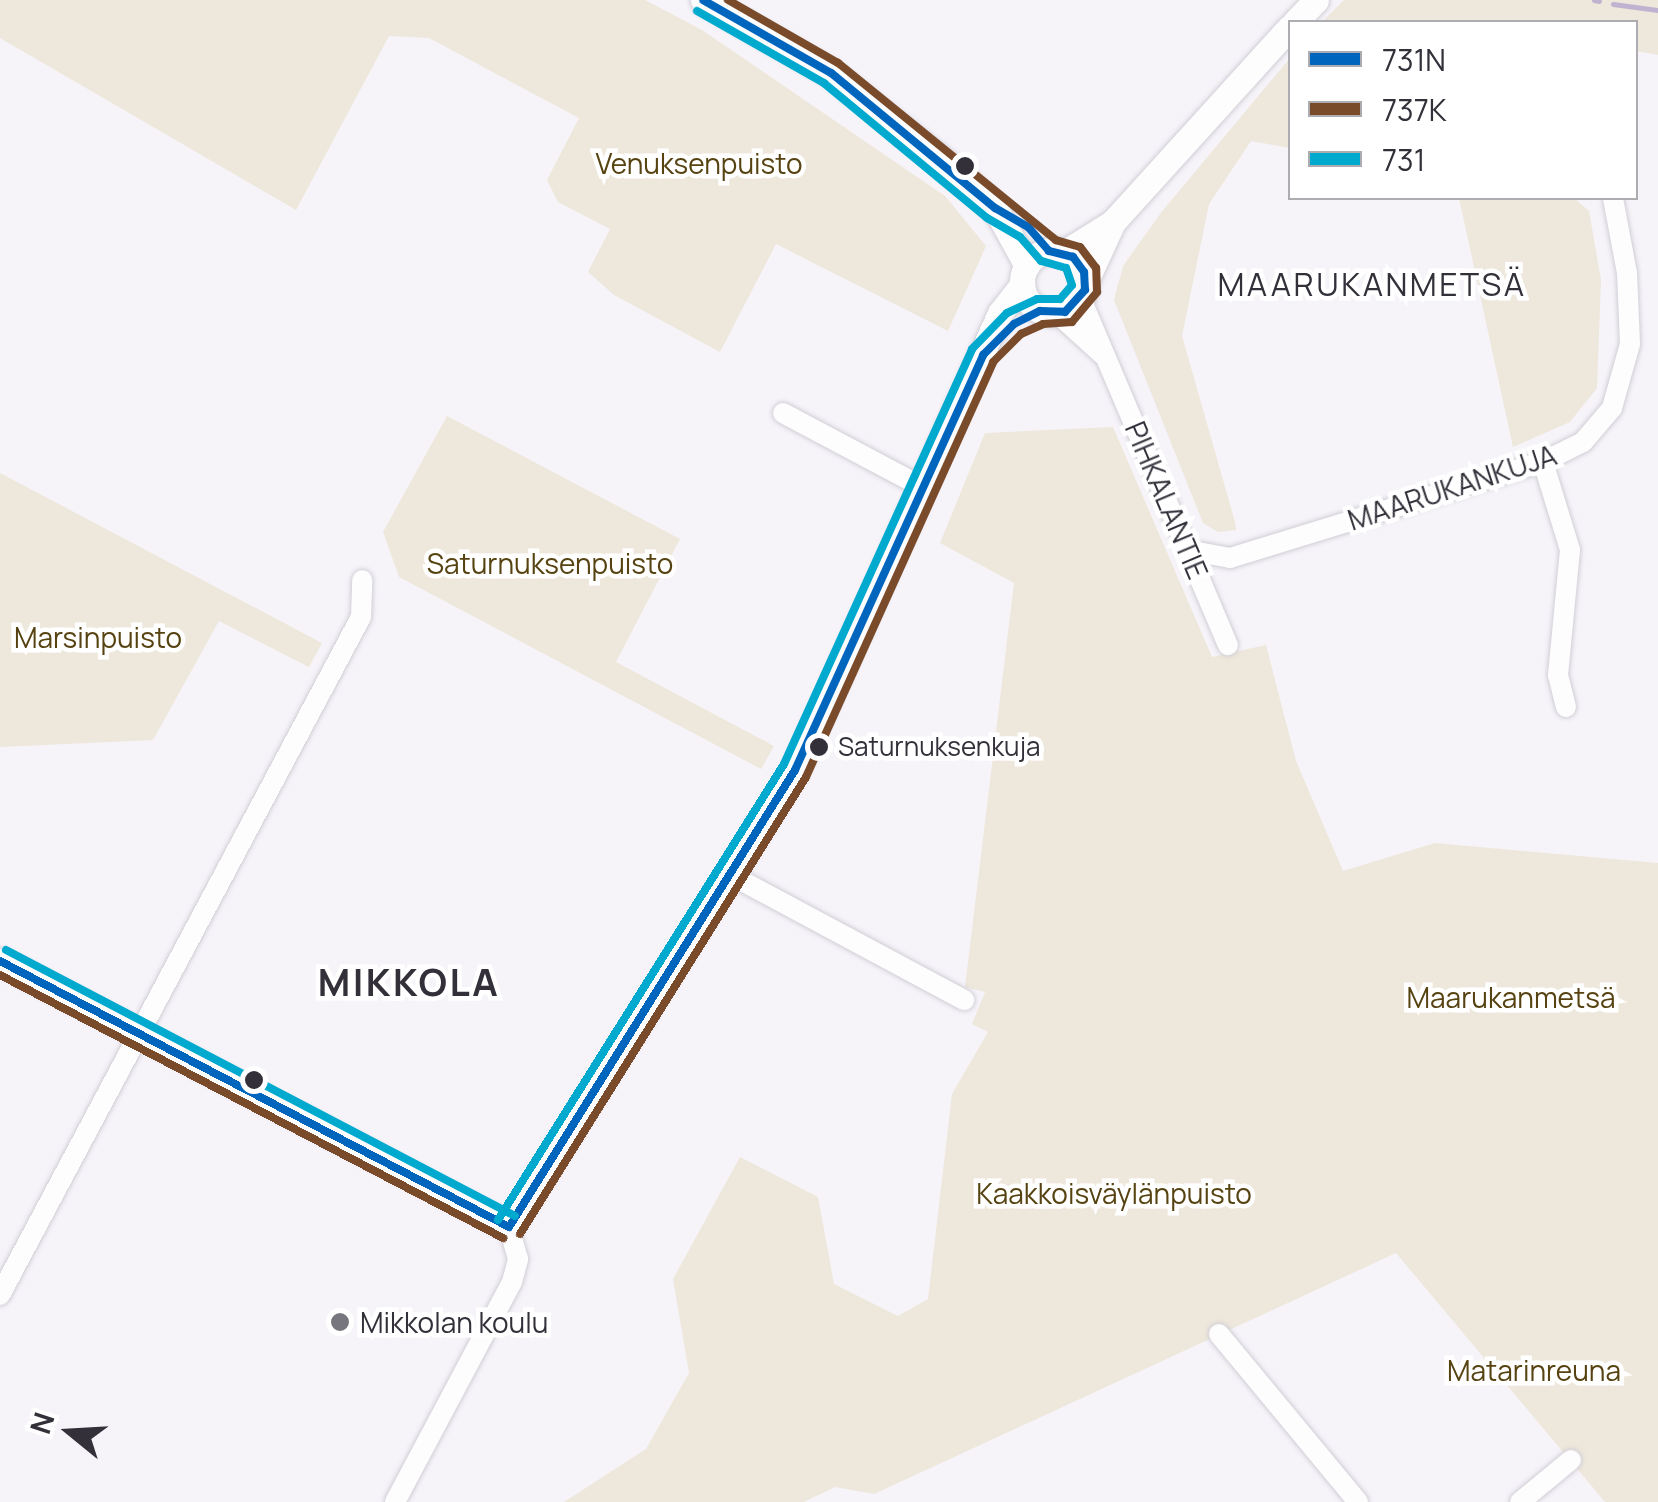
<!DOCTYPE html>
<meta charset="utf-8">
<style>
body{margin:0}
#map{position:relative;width:1658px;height:1502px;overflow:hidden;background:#f6f4f9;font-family:Manrope,sans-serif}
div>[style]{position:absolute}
.green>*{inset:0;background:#eee7db}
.stream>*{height:5px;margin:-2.5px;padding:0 2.5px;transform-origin:2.5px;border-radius:2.5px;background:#beb4d1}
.roads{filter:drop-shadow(0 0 2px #d1ced6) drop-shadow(0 0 2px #d1ced6)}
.minor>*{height:20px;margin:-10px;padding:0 10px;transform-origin:10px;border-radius:10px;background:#fefdfe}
.tertiary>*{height:25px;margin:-12.5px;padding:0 12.5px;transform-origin:12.5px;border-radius:12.5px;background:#fefdfe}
.tertiary>.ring{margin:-12.5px;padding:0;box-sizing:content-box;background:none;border:25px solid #fefdfe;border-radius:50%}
.bus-1>*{height:8px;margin:-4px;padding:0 4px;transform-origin:4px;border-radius:4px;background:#0065bd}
.bus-2>*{height:8px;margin:-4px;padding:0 4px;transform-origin:4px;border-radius:4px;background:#7a4b2a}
.bus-3>*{height:8px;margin:-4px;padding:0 4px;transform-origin:4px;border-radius:4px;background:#00a9ce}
.dots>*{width:28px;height:28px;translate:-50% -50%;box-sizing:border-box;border:5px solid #fff;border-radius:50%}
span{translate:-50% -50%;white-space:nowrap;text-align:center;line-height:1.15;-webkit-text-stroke:9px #fff;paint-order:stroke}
.bus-label{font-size:26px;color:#33303a}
.left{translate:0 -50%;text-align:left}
.park-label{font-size:28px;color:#564311}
.street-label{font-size:28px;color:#33303a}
.poi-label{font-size:28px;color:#33303a}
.quarter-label{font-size:32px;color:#33303a;letter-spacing:2.5px}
.district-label{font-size:38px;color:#33303a;font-weight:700;letter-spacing:2.5px}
.legend{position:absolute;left:1288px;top:20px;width:350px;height:180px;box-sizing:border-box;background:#fff;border:2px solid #adacb0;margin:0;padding:12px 18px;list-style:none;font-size:30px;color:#33303a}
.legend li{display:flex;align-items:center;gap:20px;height:50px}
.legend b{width:50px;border:2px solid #adacb0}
.north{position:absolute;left:20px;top:1382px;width:100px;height:100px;-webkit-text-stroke:8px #fff;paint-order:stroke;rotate:288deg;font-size:28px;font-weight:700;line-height:40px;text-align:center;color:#33303a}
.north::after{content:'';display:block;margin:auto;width:35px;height:45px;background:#33303a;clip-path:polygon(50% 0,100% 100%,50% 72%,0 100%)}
</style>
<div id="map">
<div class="green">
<i style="clip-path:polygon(0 0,645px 0,702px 30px,945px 196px,986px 246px,948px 331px,776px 244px,720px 352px,614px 295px,588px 272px,610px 229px,558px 202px,547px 180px,579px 118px,429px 38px,389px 36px,296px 210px,0 38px)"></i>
<i style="clip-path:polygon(1344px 0,1658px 0,1658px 55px,1636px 51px,1636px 22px,1322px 22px)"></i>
<i style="clip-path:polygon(1290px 58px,1290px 148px,1251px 141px,1209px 204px,1182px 336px,1235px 522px,1236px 530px,1218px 532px,1203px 523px,1114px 300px,1123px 266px,1160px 214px)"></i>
<i style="clip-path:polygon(1459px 198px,1574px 198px,1589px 211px,1601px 280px,1597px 388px,1570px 422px,1513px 447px)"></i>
<i style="clip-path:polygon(447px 416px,680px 539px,616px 662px,774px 746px,761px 769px,399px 577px,383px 532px)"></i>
<i style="clip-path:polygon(1113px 427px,1212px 657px,1266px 645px,1296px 761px,1343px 871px,1435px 843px,1658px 863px,1658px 1502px,1605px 1502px,1396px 1253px,874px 1494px,835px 1487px,804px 1502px,564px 1502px,646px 1449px,689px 1373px,673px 1279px,740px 1157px,818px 1197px,834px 1284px,898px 1316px,928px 1299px,952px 1094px,988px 1032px,972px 1024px,985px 992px,965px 987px,1014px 583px,940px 543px,985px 433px)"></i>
<i style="clip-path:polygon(0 473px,322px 643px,309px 667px,219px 621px,153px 740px,0 747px)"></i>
</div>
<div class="stream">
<i style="left:1594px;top:0;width:5px;rotate:11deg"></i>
<i style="left:1613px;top:4px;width:45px;rotate:7.6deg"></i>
</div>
<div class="roads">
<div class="minor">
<i style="left:1081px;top:299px;width:376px;rotate:67deg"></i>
<i style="left:1058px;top:314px;width:61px;rotate:42.3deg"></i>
<i style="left:783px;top:413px;width:157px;rotate:28deg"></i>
<i style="left:1543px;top:462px;width:92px;rotate:72.9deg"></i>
<i style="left:1570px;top:550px;width:126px;rotate:95.5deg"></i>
<i style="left:1558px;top:675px;width:33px;rotate:76deg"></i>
<i style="left:1187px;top:550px;width:44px;rotate:10.5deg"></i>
<i style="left:1230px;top:558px;width:327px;rotate:-17.1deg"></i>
<i style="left:1543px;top:462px;width:45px;rotate:-26.6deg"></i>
<i style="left:1583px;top:442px;width:45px;rotate:-49.5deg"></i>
<i style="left:1612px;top:408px;width:66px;rotate:-74.3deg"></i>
<i style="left:1630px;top:344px;width:71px;rotate:-92.4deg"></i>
<i style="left:1627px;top:273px;width:76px;rotate:-100.6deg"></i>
<i style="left:729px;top:874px;width:267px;rotate:28.2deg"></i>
<i style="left:0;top:1295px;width:768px;rotate:-61.97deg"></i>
<i style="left:361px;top:617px;width:37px;rotate:-88deg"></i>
<i style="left:1219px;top:1334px;width:218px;rotate:50.4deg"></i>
<i style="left:395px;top:1502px;width:249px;rotate:-62deg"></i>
<i style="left:512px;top:1282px;width:24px;rotate:-75deg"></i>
<i style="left:518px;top:1259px;width:33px;rotate:-106deg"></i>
<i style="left:1520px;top:1502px;width:66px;rotate:-39.5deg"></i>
</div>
<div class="tertiary">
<i style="left:703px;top:0;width:147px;rotate:29.7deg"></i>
<i style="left:831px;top:73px;width:157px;rotate:38deg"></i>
<i style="left:955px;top:170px;width:55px;rotate:43.5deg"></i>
<i style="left:995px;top:208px;width:66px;rotate:61.1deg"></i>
<i style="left:1295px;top:22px;width:30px;rotate:-46deg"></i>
<i class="ring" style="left:1022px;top:250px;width:39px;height:39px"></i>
<i style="left:1065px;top:252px;width:57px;rotate:-32deg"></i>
<i style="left:1113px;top:222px;width:263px;rotate:-47.8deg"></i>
<i style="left:1086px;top:281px;width:65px;rotate:-65.4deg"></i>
<i style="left:0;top:961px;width:574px;rotate:27.59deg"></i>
<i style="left:509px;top:1227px;width:539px;rotate:-57.96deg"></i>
<i style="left:795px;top:770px;width:501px;rotate:-65.84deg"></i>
<i style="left:1000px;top:313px;width:36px;rotate:-52deg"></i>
</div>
</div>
<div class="bus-1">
<i style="left:0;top:961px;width:574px;rotate:27.59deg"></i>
<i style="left:509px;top:1227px;width:539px;rotate:-57.96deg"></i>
<i style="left:795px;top:770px;width:456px;rotate:-65.6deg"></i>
<i style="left:983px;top:355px;width:44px;rotate:-45deg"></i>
<i style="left:1014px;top:324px;width:29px;rotate:-27deg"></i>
<i style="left:1040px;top:311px;width:25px;rotate:2deg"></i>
<i style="left:1065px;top:312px;width:30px;rotate:-48deg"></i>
<i style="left:1085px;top:290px;width:18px;rotate:-93deg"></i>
<i style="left:1084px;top:272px;width:19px;rotate:-126deg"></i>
<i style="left:1073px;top:257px;width:25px;rotate:-166deg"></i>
<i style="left:1049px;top:251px;width:32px;rotate:-131deg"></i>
<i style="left:1028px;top:227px;width:38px;rotate:-150deg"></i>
<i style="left:995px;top:208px;width:212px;rotate:-140.5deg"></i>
<i style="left:831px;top:73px;width:147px;rotate:-150.3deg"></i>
</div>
<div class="bus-2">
<i style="left:0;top:975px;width:568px;rotate:27.6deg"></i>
<i style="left:520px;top:1234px;width:539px;rotate:-57.96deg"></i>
<i style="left:806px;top:777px;width:455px;rotate:-65.7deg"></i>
<i style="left:993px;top:362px;width:40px;rotate:-45deg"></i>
<i style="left:1021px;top:334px;width:24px;rotate:-24deg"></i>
<i style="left:1043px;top:324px;width:29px;rotate:-4deg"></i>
<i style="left:1072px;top:322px;width:39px;rotate:-50deg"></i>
<i style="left:1097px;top:292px;width:24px;rotate:-92deg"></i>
<i style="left:1096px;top:268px;width:26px;rotate:-127deg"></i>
<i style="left:1080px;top:247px;width:25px;rotate:-164deg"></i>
<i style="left:1056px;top:240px;width:281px;rotate:-140.9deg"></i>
<i style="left:838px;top:63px;width:127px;rotate:-150.2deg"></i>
</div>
<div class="bus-3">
<i style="left:6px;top:950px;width:574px;rotate:27.59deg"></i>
<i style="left:498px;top:1220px;width:538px;rotate:-57.9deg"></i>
<i style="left:784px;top:764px;width:456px;rotate:-65.6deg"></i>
<i style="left:972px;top:349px;width:50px;rotate:-45.8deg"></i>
<i style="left:1007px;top:313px;width:33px;rotate:-25deg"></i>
<i style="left:1037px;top:299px;width:23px"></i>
<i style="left:1060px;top:299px;width:18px;rotate:-49deg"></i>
<i style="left:1072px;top:285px;width:18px;rotate:-109deg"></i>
<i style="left:1066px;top:268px;width:26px;rotate:-164deg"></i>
<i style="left:1041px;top:261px;width:32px;rotate:-131deg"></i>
<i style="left:1020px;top:237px;width:38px;rotate:-150deg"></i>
<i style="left:987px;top:218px;width:212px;rotate:-140.4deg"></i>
<i style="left:824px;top:83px;width:146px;rotate:-150.4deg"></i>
</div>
<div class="dots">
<i style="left:965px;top:166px;background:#33303a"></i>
<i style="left:819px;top:747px;background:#33303a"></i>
<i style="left:254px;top:1080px;background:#33303a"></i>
<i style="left:340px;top:1322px;background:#77757d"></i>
</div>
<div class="bus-label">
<span class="left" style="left:838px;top:747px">Saturnuksenkuja</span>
</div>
<div class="park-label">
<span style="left:699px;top:163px">Venuksenpuisto</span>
<span style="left:550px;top:563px">Saturnuksenpuisto</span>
<span style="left:98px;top:637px">Marsinpuisto</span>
<span style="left:1511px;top:997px">Maarukanmetsä</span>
<span style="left:1114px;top:1193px">Kaakkoisväylänpuisto</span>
<span style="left:1534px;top:1370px">Matarinreuna</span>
</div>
<div class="street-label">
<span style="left:1452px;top:487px;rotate:-18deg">MAARUKANKUJA</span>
<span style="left:1167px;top:500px;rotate:67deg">PIHKALANTIE</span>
</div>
<div class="poi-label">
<span class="left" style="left:360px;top:1322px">Mikkolan koulu</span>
</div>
<div class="quarter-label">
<span style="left:1372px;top:284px">MAARUKANMETSÄ</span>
</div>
<div class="district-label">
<span style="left:409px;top:982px">MIKKOLA</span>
</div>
<ul class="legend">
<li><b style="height:12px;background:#0065bd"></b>731N</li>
<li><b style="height:12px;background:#7a4b2a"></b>737K</li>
<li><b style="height:12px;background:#00a9ce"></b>731</li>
</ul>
<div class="north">N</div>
</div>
